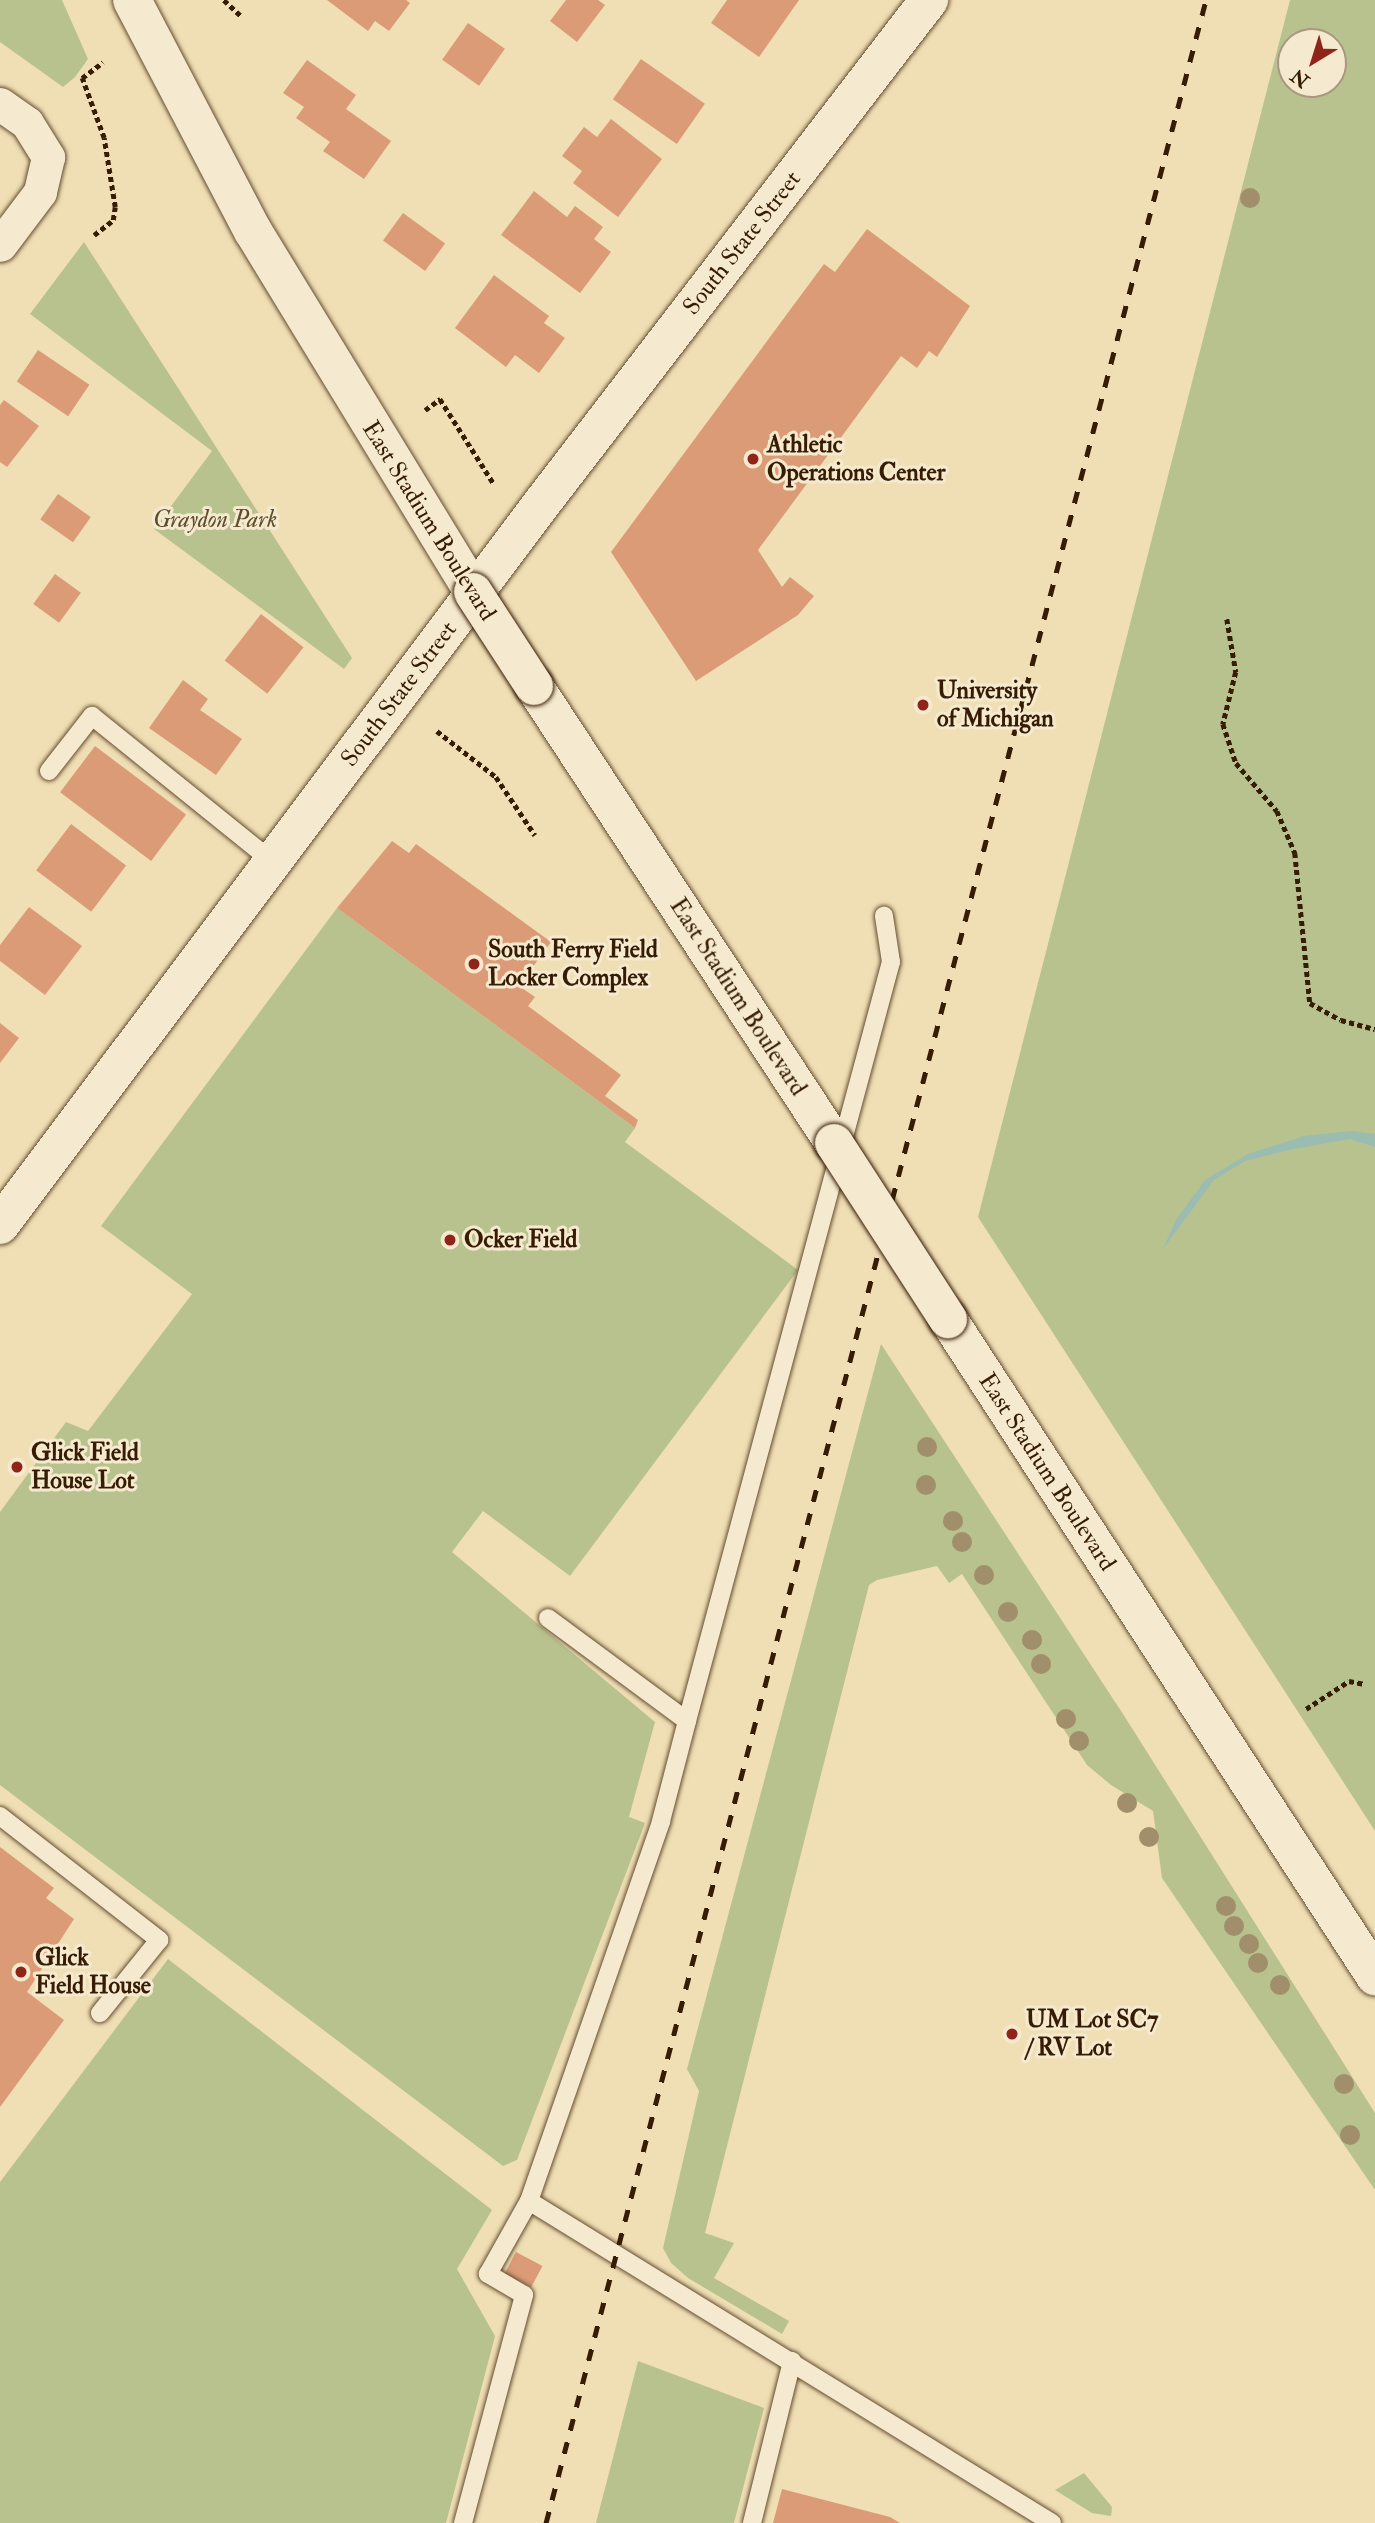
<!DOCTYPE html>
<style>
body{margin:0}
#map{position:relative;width:1375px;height:2523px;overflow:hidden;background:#f0dfb5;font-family:"IM FELL Double Pica",serif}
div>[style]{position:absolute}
.green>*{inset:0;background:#b8c28e}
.water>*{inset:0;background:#9abcb1}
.building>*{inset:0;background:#db9b77;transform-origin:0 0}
.path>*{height:4.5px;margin-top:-2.25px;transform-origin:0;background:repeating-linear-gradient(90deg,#371c04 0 5px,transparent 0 8.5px)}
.roads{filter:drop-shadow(0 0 2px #654d30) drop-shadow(0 0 2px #654d30)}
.service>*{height:18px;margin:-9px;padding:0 9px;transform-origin:9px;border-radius:9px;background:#f5eacf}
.minor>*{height:33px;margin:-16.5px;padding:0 16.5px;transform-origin:16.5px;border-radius:16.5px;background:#f5eacf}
.secondary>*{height:38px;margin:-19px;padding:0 19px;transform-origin:19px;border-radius:19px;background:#f5eacf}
.rail>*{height:5px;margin-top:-2.5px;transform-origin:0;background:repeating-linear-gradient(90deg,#371c04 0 12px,transparent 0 24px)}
.bridges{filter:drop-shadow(0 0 2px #371c04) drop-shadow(0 0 2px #371c04)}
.secondary-bridge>*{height:38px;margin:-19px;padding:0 19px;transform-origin:19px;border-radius:19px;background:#f5eacf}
.trees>*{width:20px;height:20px;margin:-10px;border-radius:50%;background:#a08f6a}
.dots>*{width:19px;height:19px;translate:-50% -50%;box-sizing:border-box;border:4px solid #f5eacf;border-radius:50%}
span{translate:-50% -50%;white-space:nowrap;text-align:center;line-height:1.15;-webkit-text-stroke:6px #f5eacf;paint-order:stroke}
.street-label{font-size:24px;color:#371c04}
.poi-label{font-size:24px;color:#371c04;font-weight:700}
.left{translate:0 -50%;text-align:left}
.park-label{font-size:24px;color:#5e4e2d;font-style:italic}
.north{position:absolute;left:1277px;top:28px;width:70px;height:70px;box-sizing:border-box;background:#f5eacf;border:2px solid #a9987e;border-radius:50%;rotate:218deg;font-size:19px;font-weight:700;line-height:28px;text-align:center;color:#371c04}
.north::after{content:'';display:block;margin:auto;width:24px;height:32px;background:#8f2418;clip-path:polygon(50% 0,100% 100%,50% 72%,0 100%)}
</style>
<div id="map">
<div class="green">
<i style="clip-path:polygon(0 0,62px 0,88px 59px,75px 77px,63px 87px,0 42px)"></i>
<i style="clip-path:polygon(evenodd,1290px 0,1375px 0,1375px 1831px,978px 1217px,1290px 0,1291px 42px,1333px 42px,1333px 84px,1291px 84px,1291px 42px)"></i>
<i style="clip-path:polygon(84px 242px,352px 658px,344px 669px,154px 529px,212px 451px,30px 314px)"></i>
<i style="clip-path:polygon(337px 908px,635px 1128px,625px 1142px,798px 1270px,570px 1576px,483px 1511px,452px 1552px,655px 1722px,629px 1817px,645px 1823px,517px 2160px,503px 2166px,0 1785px,0 1512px,66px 1422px,88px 1431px,192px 1294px,101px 1226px)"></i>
<i style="clip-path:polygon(881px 1344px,1123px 1714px,1375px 2113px,1375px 2190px,1162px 1878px,1153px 1811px,1111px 1785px,1087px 1765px,962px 1574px,949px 1583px,937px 1566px,877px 1580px,869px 1585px,705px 2233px,734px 2243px,714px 2278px,789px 2321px,782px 2334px,688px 2278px,671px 2263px,663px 2248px,699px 2091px,687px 2069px)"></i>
<i style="clip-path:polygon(168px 1959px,492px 2210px,457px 2269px,495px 2336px,446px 2523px,0 2523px,0 2182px)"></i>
<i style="clip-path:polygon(638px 2361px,764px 2408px,734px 2523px,596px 2523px)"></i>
<i style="clip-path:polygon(1084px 2473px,1112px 2507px,1111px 2516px,1092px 2513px,1055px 2490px)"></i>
</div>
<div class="water">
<i style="clip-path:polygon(1351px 1131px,1375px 1134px,1375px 1147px,1350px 1139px,1293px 1149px,1245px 1161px,1214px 1180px,1163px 1249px,1176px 1220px,1205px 1180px,1248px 1154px,1304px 1136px)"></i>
</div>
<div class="building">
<i style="clip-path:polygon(327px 0,406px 0,410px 3px,389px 31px,375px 21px,368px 31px)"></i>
<i style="clip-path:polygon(566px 0,598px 0,605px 5px,577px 42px,550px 21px)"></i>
<i style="clip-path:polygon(727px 0,799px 0,759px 57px,711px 23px)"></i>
<i style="left:468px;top:23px;width:45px;height:45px;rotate:35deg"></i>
<i style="left:641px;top:59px;width:78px;height:49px;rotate:35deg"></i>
<i style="clip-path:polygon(307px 60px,356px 95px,346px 109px,391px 141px,364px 179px,323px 151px,330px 142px,296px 118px,304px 107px,283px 93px)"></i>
<i style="clip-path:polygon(611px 119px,662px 159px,618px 217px,573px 183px,582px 171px,562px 156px,584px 127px,597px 137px)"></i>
<i style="clip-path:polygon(534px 191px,567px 217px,575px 206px,603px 227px,594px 239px,611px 252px,580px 293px,501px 235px)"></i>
<i style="left:403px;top:213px;width:52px;height:34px;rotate:36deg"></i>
<i style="clip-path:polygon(867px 229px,970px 306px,937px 357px,929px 351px,917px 368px,901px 356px,758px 550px,782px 587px,790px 577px,814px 596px,798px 615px,696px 681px,611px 552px,824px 264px,835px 272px)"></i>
<i style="clip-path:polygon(494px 275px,549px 316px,544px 323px,565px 338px,539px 373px,515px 355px,506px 367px,455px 328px)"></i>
<i style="left:38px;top:350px;width:62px;height:38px;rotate:34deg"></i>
<i style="clip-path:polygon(4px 400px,39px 426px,7px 467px,0 462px,0 405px)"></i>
<i style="left:58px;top:494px;width:40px;height:31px;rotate:35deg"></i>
<i style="left:55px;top:574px;width:32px;height:37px;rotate:36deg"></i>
<i style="left:261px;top:614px;width:54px;height:59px;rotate:38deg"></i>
<i style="clip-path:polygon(183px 680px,208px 699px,200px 710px,242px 739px,216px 775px,149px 728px)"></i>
<i style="left:95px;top:746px;width:114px;height:58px;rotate:37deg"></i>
<i style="left:71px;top:824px;width:69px;height:58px;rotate:37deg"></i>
<i style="clip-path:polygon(392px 841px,409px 853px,416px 844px,551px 942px,519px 986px,535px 997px,528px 1006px,621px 1075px,605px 1096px,638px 1120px,635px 1128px,337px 908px)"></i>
<i style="clip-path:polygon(29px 907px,82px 946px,45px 995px,0 961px,0 945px)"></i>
<i style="clip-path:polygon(0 1023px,19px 1038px,0 1063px)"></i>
<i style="clip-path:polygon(0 1847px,54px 1888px,46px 1898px,74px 1919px,27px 1992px,64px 2020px,0 2107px)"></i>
<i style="left:516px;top:2252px;width:30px;height:24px;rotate:28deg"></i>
<i style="clip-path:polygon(782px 2489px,890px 2517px,900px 2523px,773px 2523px)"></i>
</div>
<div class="path">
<i style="left:224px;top:0;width:23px;rotate:43deg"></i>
<i style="left:94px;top:235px;width:24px;rotate:-38deg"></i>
<i style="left:113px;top:220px;width:13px;rotate:-81deg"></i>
<i style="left:115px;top:207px;width:70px;rotate:-99.1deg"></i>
<i style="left:104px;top:138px;width:64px;rotate:-110.1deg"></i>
<i style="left:82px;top:78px;width:26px;rotate:-37deg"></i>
<i style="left:425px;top:410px;width:19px;rotate:-36deg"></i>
<i style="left:440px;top:399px;width:101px;rotate:57.6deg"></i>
<i style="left:1227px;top:619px;width:54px;rotate:80.4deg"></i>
<i style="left:1236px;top:672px;width:54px;rotate:104deg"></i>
<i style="left:1223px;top:724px;width:41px;rotate:71.6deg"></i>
<i style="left:1236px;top:763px;width:63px;rotate:49.5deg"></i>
<i style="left:1277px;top:811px;width:46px;rotate:66.8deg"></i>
<i style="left:1295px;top:853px;width:151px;rotate:84.3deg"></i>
<i style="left:1310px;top:1003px;width:35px;rotate:29deg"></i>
<i style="left:1341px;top:1020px;width:35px;rotate:15deg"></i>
<i style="left:437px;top:731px;width:75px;rotate:37.9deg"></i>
<i style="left:496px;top:777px;width:70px;rotate:56.1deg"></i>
<i style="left:1306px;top:1709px;width:51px;rotate:-33.1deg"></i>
<i style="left:1349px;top:1681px;width:16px;rotate:11deg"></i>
</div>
<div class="roads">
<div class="service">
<i style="left:49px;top:771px;width:70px;rotate:-52deg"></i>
<i style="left:92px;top:716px;width:233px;rotate:38.9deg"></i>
<i style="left:687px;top:1721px;width:786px;rotate:-74.96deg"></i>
<i style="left:891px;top:962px;width:47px;rotate:-98.7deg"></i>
<i style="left:0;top:1816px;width:202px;rotate:37.9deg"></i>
<i style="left:159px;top:1940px;width:94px;rotate:128.9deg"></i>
<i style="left:529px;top:2201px;width:614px;rotate:31.62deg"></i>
<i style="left:463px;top:2523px;width:236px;rotate:-75deg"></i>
<i style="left:524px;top:2295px;width:42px;rotate:-149.7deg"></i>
<i style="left:488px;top:2274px;width:84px;rotate:-60.7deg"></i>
<i style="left:529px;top:2201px;width:402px;rotate:-70.8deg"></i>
<i style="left:661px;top:1821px;width:103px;rotate:-75.4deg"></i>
<i style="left:687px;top:1721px;width:173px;rotate:-143.5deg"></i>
<i style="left:752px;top:2523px;width:167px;rotate:-76.1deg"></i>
</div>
<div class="minor">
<i style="left:0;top:104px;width:33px;rotate:35deg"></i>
<i style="left:27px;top:123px;width:40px;rotate:58deg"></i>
<i style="left:48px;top:157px;width:36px;rotate:103deg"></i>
<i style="left:40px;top:192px;width:66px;rotate:127deg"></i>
</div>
<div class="secondary">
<i style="left:132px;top:0;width:261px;rotate:62.4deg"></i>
<i style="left:253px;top:231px;width:423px;rotate:58.6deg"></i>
<i style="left:534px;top:686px;width:547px;rotate:56.72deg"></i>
<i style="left:0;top:1225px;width:898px;rotate:-53.1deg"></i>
<i style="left:539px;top:507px;width:640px;rotate:-52.43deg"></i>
<i style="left:948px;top:1319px;width:784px;rotate:56.98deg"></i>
</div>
</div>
<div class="rail">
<i style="left:546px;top:2523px;width:2608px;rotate:-75.34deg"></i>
</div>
<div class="bridges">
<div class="secondary-bridge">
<i style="left:473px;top:592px;width:112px;rotate:57deg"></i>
<i style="left:834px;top:1143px;width:210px;rotate:57.1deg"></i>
</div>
</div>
<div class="trees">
<i style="left:1250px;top:198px"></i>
<i style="left:927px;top:1447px"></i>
<i style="left:926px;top:1485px"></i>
<i style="left:953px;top:1521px"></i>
<i style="left:962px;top:1542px"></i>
<i style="left:984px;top:1575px"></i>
<i style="left:1008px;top:1612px"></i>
<i style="left:1032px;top:1640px"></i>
<i style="left:1041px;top:1664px"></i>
<i style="left:1066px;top:1719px"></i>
<i style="left:1079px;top:1741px"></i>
<i style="left:1127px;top:1803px"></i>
<i style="left:1149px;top:1837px"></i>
<i style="left:1226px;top:1906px"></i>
<i style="left:1234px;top:1926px"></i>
<i style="left:1249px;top:1944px"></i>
<i style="left:1258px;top:1963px"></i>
<i style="left:1280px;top:1985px"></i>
<i style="left:1344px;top:2084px"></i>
<i style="left:1350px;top:2135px"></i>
</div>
<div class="dots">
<i style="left:753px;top:459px;background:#8f2418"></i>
<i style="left:923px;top:705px;background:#8f2418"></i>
<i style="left:474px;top:964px;background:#8f2418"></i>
<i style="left:450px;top:1240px;background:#8f2418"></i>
<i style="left:17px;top:1467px;background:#8f2418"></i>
<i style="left:21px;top:1972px;background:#8f2418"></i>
<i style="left:1012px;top:2034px;background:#8f2418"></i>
</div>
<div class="street-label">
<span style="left:742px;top:243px;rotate:-52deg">South State Street</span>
<span style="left:429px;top:521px;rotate:58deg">East Stadium Boulevard</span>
<span style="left:399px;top:694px;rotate:-53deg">South State Street</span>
<span style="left:738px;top:997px;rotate:57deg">East Stadium Boulevard</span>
<span style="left:1047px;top:1472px;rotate:57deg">East Stadium Boulevard</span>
</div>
<div class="poi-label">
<span class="left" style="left:767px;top:459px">Athletic<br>Operations Center</span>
<span class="left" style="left:937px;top:705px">University<br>of Michigan</span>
<span class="left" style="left:488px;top:964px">South Ferry Field<br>Locker Complex</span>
<span class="left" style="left:464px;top:1240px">Ocker Field</span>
<span class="left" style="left:31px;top:1467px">Glick Field<br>House Lot</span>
<span class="left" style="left:35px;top:1972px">Glick<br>Field House</span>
<span class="left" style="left:1026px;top:2034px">UM Lot SC7<br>/ RV Lot</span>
</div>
<div class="park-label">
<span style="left:215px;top:520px">Graydon Park</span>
</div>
<div class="north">N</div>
</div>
